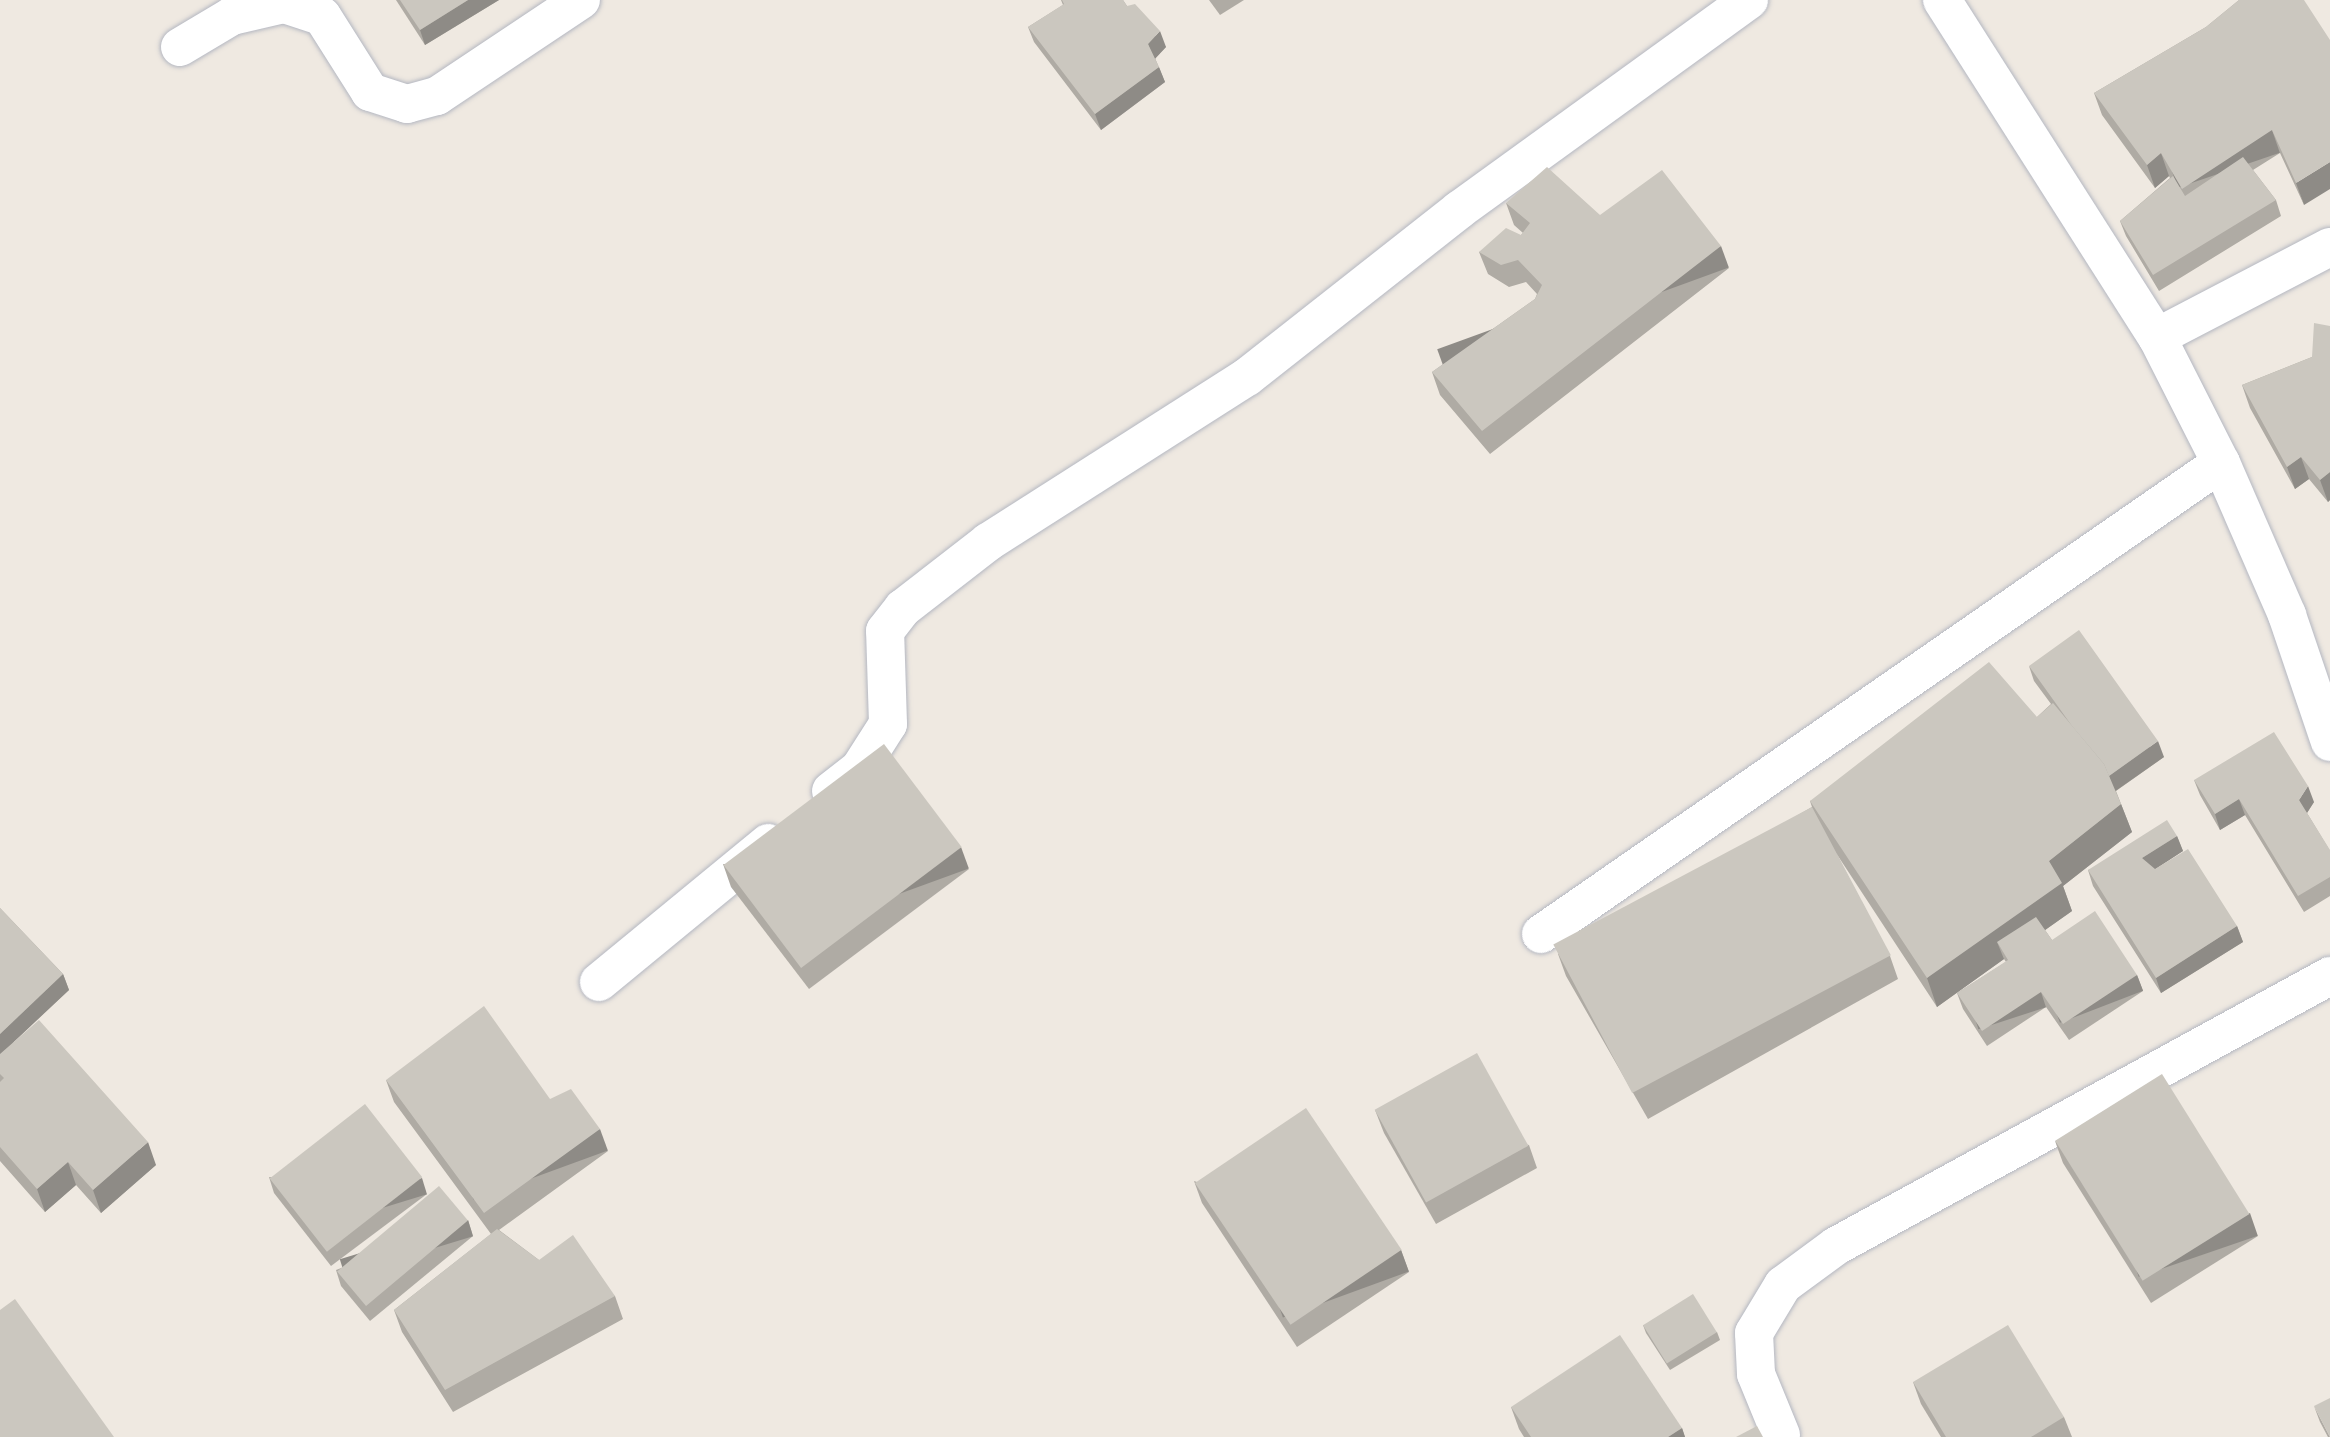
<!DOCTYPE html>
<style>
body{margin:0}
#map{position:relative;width:2330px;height:1437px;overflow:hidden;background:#efe9e1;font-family:Figtree,sans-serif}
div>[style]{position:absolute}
.roads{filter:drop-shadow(0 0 2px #b4b7c1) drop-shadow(0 0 2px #b4b7c1)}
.street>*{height:38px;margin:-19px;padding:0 19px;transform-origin:19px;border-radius:19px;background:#fff}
.wall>*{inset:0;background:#afaba4}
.shaded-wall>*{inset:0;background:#8e8b86;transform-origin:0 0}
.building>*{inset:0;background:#cbc7bf;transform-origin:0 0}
span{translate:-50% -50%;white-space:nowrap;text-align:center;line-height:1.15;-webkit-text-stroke:5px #fff;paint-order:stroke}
</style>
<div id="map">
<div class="roads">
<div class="street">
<i style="left:1942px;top:0;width:400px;rotate:57.5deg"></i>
<i style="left:2157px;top:337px;width:141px;rotate:63.1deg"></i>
<i style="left:2221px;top:463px;width:166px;rotate:66.5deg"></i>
<i style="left:2287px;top:615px;width:134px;rotate:71.3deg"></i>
<i style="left:180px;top:47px;width:61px;rotate:-30.8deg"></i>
<i style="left:232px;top:16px;width:53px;rotate:-13deg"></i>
<i style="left:284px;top:4px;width:40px;rotate:18deg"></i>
<i style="left:322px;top:16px;width:90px;rotate:57.7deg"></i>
<i style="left:370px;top:92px;width:39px;rotate:18deg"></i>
<i style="left:407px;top:104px;width:31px;rotate:-15deg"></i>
<i style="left:437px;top:96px;width:173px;rotate:-33.7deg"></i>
<i style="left:2157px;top:337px;width:195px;rotate:-27.5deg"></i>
<i style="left:831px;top:791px;width:37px;rotate:-38deg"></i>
<i style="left:860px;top:768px;width:52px;rotate:-57.5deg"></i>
<i style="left:888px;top:724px;width:93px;rotate:-91.8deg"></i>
<i style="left:885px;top:631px;width:29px;rotate:-52deg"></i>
<i style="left:903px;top:608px;width:108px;rotate:-37.8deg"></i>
<i style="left:988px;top:542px;width:307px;rotate:-32.5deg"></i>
<i style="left:1247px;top:377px;width:270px;rotate:-38.2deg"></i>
<i style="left:1459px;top:210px;width:358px;rotate:-35.9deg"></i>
<i style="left:1541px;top:934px;width:827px;rotate:-34.71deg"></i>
<i style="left:599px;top:982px;width:219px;rotate:-39.4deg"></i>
<i style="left:1781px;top:1435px;width:66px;rotate:-112.3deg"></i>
<i style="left:1756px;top:1374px;width:41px;rotate:-92.8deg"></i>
<i style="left:1754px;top:1333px;width:56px;rotate:-58.9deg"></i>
<i style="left:1783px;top:1285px;width:66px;rotate:-36.3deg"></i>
<i style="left:1836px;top:1246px;width:563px;rotate:-28.66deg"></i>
</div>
</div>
<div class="wall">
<i style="clip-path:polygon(396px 0,499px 0,425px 45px)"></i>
<i style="clip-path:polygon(1061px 0,1123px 0,1127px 6px,1166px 47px,1155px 58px,1165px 82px,1101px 130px,1034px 42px,1028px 27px,1063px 5px)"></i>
<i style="clip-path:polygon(1209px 0,1244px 0,1220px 15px)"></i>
<i style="clip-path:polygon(2239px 0,2304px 205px,2280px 153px,2253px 170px,2276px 200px,2281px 216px,2159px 291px,2126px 236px,2120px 221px,2170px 178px,2169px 176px,2155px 188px,2102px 115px,2094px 93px,2206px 27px)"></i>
<i style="clip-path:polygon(1506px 203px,1600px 215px,1729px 268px,1490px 454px,1440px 395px,1432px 372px,1535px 299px,1537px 294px,1526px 282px,1509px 287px,1488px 274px,1479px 252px,1521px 235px,1523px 233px,1514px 225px)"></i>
<i style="clip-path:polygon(2330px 326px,2330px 500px,2328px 502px,2309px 479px,2295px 489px,2250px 408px,2242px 385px,2312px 357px)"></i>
<i style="clip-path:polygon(2029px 666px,2164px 757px,2116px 791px,2132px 832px,2063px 886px,2072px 911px,2045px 930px,2052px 940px,2137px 975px,2143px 991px,2069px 1040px,2046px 1007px,1987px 1046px,1963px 1009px,1957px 993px,2006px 962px,2004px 959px,1937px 1007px,1836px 853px,1890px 956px,1898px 979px,1648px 1119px,1566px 976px,1558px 954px,1812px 807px,1810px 801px,2037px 717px,2051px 704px,2034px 681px)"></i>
<i style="clip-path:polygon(2194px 780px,2314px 802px,2307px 813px,2330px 851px,2330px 896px,2304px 912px,2245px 815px,2220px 830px,2200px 795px)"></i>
<i style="clip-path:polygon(2177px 836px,2183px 851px,2155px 869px,2237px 926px,2243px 942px,2161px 993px,2093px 886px,2088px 870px)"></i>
<i style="clip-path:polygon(723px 864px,969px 869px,809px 989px,731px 887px)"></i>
<i style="clip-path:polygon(0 908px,63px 974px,69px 990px,13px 1042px,156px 1165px,101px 1213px,76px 1185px,45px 1212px,0 1161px)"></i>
<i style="clip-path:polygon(386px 1080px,550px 1099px,608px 1151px,499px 1230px,539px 1260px,615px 1296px,623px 1319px,453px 1412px,402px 1332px,394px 1310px,491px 1234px,394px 1102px)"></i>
<i style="clip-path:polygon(1375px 1110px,1529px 1145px,1537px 1168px,1436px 1224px,1384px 1133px)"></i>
<i style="clip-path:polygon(2055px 1141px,2258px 1236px,2151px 1303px,2063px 1163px)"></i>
<i style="clip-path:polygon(269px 1177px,427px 1194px,331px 1266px,274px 1193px)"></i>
<i style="clip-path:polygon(1194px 1181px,1401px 1250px,1409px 1272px,1297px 1347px,1202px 1203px)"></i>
<i style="clip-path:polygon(468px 1220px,473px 1236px,370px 1321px,341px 1286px,336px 1270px)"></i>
<i style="clip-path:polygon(1643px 1325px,1717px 1332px,1720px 1340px,1670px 1370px,1646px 1333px)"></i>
<i style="clip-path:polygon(1913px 1382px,2064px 1417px,2072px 1437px,1941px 1437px,1921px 1404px)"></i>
<i style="clip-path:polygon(2314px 1406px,2330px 1437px,2328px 1437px,2320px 1422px)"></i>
<i style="clip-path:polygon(1511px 1407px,1682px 1428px,1685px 1437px,1524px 1437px,1519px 1429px)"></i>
</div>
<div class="shaded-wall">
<i style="clip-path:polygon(468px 0,499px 0,425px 45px,420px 30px)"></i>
<i style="clip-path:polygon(1160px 31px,1166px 47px,1154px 60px,1148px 44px)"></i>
<i style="clip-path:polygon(1159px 67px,1165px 82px,1101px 130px,1095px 114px)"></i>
<i style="left:2272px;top:130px;width:24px;height:108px;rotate:71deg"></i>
<i style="clip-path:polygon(2161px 153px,2169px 176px,2155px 188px,2147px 165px)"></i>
<i style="clip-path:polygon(2330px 162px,2330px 189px,2304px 205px,2296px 183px)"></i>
<i style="left:1721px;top:246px;width:23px;height:302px;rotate:70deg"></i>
<i style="clip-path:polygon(2301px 457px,2309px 479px,2295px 489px,2287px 467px)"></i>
<i style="clip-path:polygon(2330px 472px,2330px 500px,2328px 502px,2320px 480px)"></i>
<i style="clip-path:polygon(2158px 741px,2164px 757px,2114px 792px,2109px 776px)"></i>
<i style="clip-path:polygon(2308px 786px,2314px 802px,2305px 816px,2299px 800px)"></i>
<i style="clip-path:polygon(2239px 799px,2245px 815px,2220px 830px,2215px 814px)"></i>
<i style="clip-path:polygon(2121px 804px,2132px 832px,2063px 886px,2072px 911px,2007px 957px,1997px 942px,2004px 959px,1937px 1007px,1927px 978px,2049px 861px)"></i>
<i style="clip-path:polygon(2177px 836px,2183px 851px,2148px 874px,2142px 858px)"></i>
<i style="left:961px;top:847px;width:23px;height:200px;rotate:70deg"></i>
<i style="clip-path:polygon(2237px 926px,2243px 942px,2161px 993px,2156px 978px)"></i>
<i style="clip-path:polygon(63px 974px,69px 990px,0 1055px,0 1034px)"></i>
<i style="left:2137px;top:975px;width:17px;height:89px;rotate:69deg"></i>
<i style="left:2041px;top:992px;width:16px;height:71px;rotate:72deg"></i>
<i style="left:600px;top:1129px;width:23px;height:143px;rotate:70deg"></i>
<i style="clip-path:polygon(148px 1142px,156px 1165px,101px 1213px,93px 1190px)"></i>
<i style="clip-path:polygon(68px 1162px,76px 1185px,45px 1212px,37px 1189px)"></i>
<i style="left:422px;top:1178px;width:17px;height:121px;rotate:73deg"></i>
<i style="left:2250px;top:1213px;width:24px;height:126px;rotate:71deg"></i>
<i style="left:468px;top:1220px;width:17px;height:134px;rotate:73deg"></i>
<i style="left:1401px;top:1250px;width:23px;height:134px;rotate:70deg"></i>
<i style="clip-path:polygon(1682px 1428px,1685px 1437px,1668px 1437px)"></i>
</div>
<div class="building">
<i style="clip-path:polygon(400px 0,468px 0,420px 30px)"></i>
<i style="clip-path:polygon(1062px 0,1123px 0,1127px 6px,1135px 4px,1160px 31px,1148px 44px,1159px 67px,1095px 114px,1028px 27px,1064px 4px)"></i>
<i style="clip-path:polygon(2239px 0,2304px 0,2330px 40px,2330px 162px,2296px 183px,2272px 130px,2182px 189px,2161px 153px,2147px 165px,2094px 93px,2206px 27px)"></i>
<i style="clip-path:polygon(2243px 157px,2276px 200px,2153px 275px,2120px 221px,2173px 176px,2185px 196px)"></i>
<i style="clip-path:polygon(1547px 167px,1600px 215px,1662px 170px,1721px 246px,1482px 431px,1432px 372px,1535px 299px,1542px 285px,1518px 260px,1501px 265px,1479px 252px,1506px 228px,1521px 235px,1530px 223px,1506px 203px)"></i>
<i style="clip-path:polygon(2314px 323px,2330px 326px,2330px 472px,2320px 480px,2301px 457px,2287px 467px,2242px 385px,2312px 357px)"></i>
<i style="clip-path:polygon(2079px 630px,2158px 741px,2109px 776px,2104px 764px,2072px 726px,2029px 666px)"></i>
<i style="clip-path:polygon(1989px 662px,2037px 717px,2053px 703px,2104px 764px,2121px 804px,2049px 861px,2062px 883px,1927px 978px,1810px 801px)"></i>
<i style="clip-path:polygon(2274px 732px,2308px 786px,2299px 800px,2330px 850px,2330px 877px,2298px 896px,2239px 799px,2215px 814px,2194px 780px)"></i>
<i style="left:884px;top:744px;width:129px;height:201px;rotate:53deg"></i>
<i style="left:1812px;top:807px;width:168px;height:293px;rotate:62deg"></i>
<i style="clip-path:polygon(2167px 820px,2177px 836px,2142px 858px,2155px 869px,2188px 849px,2237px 926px,2156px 978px,2088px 870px)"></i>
<i style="clip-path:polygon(0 908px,63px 974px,0 1034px)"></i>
<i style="clip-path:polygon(2095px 911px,2137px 975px,2063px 1024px,2041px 992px,1982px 1031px,1957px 993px,2008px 960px,1997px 942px,2036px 917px,2052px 940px)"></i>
<i style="clip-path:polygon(484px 1006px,550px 1099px,571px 1089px,600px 1129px,484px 1213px,386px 1080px)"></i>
<i style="clip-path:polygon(39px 1020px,148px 1142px,93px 1190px,68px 1162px,37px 1189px,0 1147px,0 1082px,4px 1078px,0 1074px,0 1054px)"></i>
<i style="left:1477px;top:1053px;width:106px;height:117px;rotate:61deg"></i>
<i style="left:2162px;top:1074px;width:165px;height:126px;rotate:58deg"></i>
<i style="left:365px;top:1104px;width:93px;height:121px;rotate:52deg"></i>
<i style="left:1306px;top:1108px;width:171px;height:134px;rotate:56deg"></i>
<i style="left:439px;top:1186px;width:45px;height:133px;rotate:50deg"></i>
<i style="clip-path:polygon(497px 1229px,539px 1260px,573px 1235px,615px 1296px,445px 1390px,394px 1310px)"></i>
<i style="left:1693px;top:1294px;width:45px;height:59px;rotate:58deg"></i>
<i style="clip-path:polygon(15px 1299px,114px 1437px,0 1437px,0 1310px)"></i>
<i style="clip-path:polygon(2008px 1325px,2064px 1417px,2031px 1437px,1946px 1437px,1913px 1382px)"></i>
<i style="clip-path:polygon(1620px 1335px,1682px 1428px,1668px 1437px,1531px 1437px,1511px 1407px)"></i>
<i style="clip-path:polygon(2330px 1398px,2330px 1437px,2314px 1406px)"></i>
<i style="clip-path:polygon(1757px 1426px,1763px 1437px,1736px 1437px)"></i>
</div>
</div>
